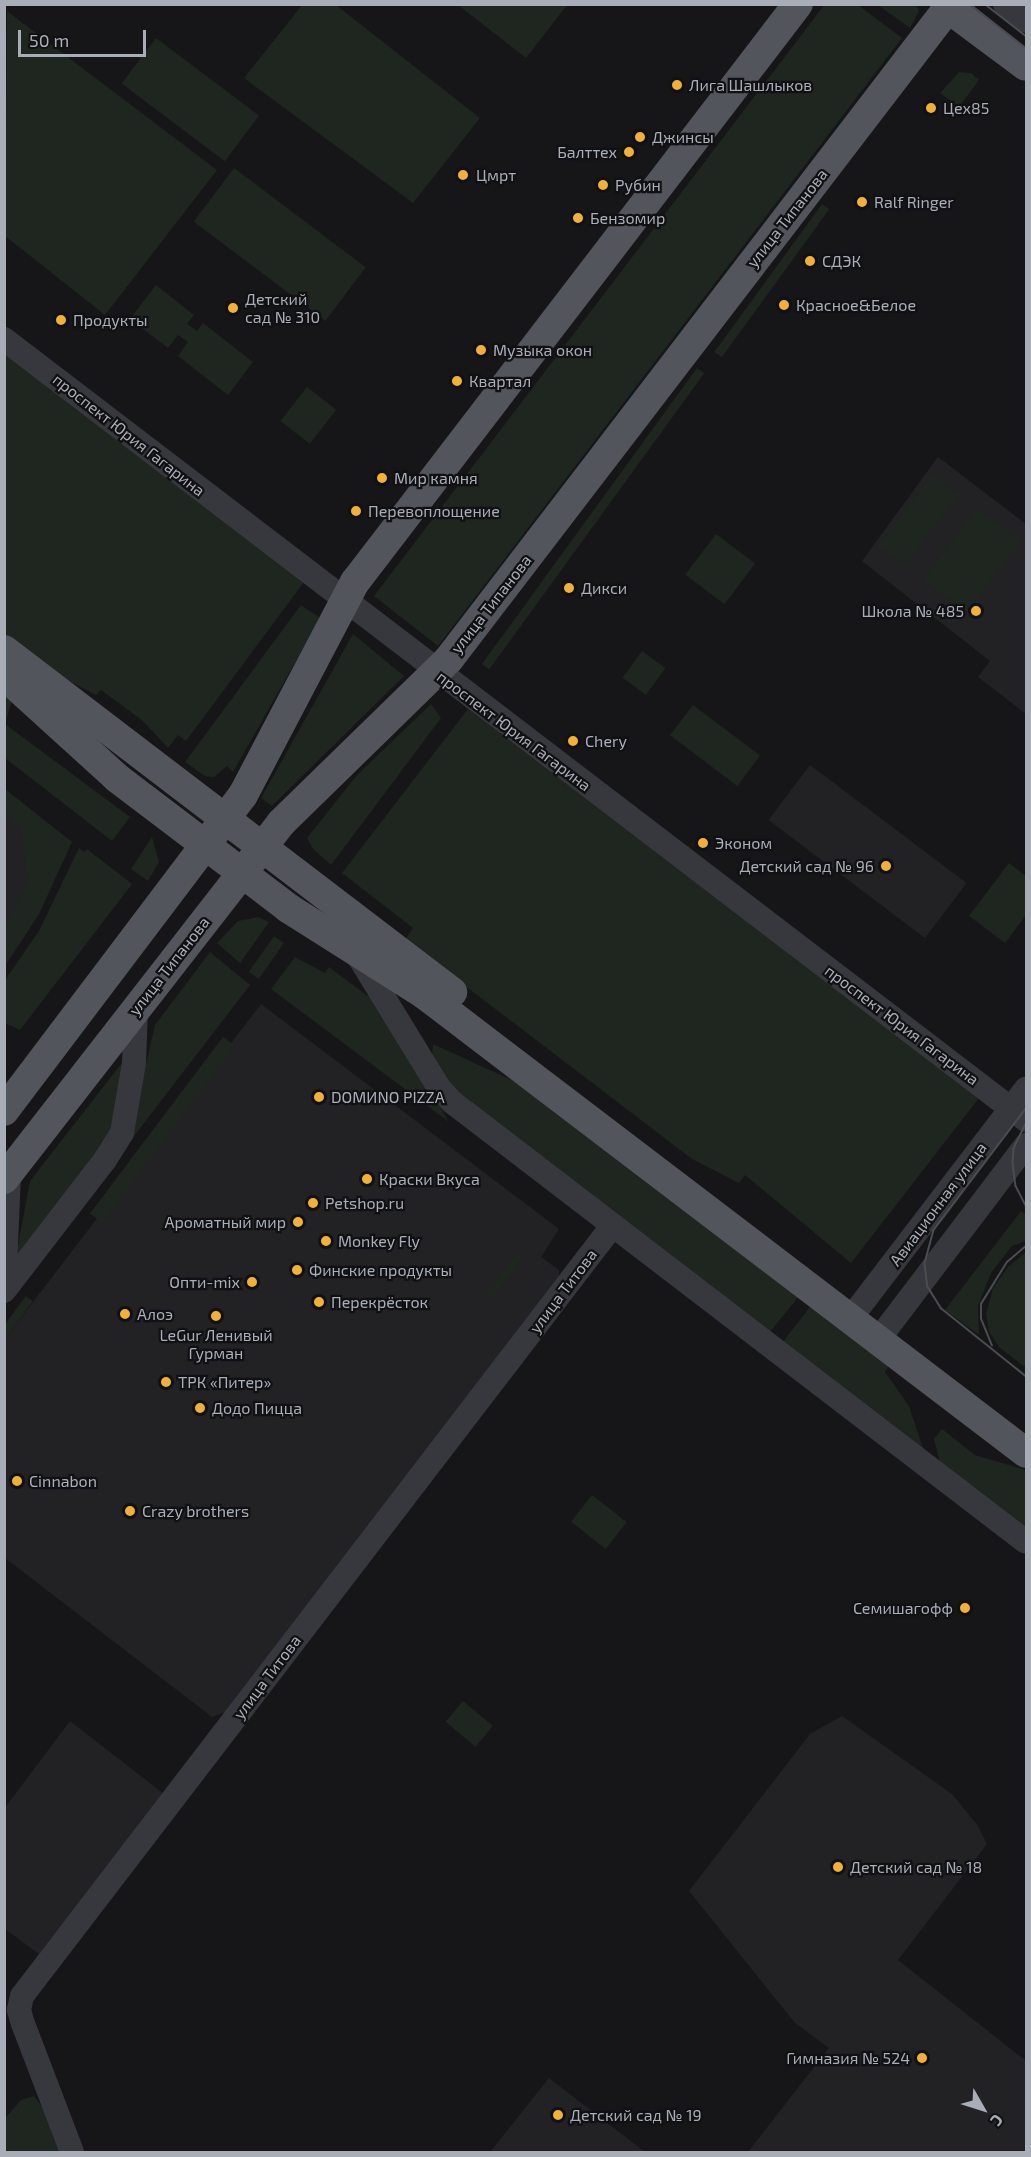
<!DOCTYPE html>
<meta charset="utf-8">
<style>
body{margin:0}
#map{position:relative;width:1031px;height:2157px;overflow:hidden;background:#161618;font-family:"Exo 2",sans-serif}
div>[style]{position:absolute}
.built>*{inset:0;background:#222225;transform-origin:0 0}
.green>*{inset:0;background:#1e261f;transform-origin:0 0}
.minor>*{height:24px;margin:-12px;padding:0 12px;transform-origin:12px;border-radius:12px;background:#37383d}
.major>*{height:30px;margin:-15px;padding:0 15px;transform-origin:15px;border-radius:15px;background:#53555c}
.tram>*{height:1.5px;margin:-0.75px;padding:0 0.75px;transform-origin:0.75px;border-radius:0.75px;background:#4a4c52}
.dots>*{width:16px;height:16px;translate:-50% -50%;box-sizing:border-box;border:3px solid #111113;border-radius:50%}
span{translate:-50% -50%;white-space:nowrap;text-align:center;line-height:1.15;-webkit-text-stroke:4.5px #111113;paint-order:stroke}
.poi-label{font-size:16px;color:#a8adb8}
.left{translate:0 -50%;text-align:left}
.right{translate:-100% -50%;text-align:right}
.street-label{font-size:16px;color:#a8adb8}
.frame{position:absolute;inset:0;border:6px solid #a8adb8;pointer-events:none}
.north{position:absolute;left:953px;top:2079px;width:60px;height:60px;-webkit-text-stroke:4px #111113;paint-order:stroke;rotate:129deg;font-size:16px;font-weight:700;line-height:24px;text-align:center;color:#a8adb8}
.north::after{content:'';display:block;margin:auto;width:21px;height:27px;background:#a8adb8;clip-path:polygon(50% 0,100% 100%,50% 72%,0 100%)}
.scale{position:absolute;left:18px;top:30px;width:128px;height:27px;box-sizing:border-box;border:3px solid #a8adb8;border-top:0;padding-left:8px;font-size:18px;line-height:21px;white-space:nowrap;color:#a8adb8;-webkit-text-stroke:4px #111113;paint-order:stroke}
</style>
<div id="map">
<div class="built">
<i style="clip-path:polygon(938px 457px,1026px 524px,1026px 714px,978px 677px,990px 661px,862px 561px)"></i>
<i style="left:810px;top:765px;width:196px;height:69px;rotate:37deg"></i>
<i style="clip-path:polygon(5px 803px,26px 822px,38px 887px,5px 942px)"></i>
<i style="clip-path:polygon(261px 1004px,559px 1229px,541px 1257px,559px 1270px,559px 1278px,228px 1711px,212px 1717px,5px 1558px,4px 1340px)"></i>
<i style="clip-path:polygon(842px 1716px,952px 1794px,978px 1826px,987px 1844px,898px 1960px,1026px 2061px,1026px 2152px,748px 2152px,829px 2048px,795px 2023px,689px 1891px,810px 1734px)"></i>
<i style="clip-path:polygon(70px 1721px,164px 1794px,39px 1954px,5px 1929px,4px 1809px)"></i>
<i style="clip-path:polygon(549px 2078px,645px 2152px,490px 2152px)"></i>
</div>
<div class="green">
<i style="clip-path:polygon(825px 4px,858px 5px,902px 38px,438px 646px,374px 596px)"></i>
<i style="clip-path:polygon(302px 5px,336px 5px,480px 118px,413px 203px,244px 78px)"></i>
<i style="clip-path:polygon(458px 5px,567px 5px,526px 58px)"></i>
<i style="clip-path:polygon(878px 5px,916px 5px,919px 11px,910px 28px)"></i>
<i style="clip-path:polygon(7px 11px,217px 170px,105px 315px,5px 236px)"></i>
<i style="left:156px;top:38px;width:129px;height:57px;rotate:37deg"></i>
<i style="clip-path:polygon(959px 72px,971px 73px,979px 80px,959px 107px,940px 93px)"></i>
<i style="left:234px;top:168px;width:165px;height:67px;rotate:37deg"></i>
<i style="left:822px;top:204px;width:9px;height:183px;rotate:36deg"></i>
<i style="clip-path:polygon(156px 285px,194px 315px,187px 324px,197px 331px,203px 323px,253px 362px,228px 395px,178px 356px,188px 342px,178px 335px,168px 348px,130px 319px)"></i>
<i style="clip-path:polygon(4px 352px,304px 582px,186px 741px,178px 735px,168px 748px,143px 721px,101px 690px,96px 695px,52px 672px,5px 636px)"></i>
<i style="left:697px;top:368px;width:9px;height:366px;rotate:36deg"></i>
<i style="left:307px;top:387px;width:37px;height:43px;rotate:38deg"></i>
<i style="left:933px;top:475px;width:33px;height:89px;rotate:38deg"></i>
<i style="left:977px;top:508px;width:55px;height:90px;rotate:37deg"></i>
<i style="left:716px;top:534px;width:49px;height:51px;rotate:37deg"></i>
<i style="clip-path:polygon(301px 605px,319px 617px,318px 622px,233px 772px,227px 766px,214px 777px,205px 776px,185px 762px)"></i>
<i style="clip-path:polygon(353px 634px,404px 676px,272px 806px,261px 798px)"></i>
<i style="left:642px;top:651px;width:29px;height:33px;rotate:36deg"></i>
<i style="clip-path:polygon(4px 687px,12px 700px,5px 724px,130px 817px,112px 841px,5px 758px)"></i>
<i style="clip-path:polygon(431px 704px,441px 718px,331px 865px,313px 849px,307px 838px,357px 775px)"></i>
<i style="left:693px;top:705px;width:84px;height:38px;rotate:37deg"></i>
<i style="clip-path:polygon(468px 709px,979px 1098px,851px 1263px,745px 1175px,739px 1183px,692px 1159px,405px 940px,413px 928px,342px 873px)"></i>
<i style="clip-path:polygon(5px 789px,72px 842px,39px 914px,5px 966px,5px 927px,28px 882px,21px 827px,5px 813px)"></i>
<i style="clip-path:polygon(152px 837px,159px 862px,148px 881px,131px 869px)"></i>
<i style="clip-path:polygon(79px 848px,84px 852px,87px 849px,132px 884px,20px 1030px,5px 1023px,5px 980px,39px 931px)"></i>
<i style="clip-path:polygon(1009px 863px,1026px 876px,1026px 915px,1005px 943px,969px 916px)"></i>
<i style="clip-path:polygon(258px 917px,269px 922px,240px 963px,217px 943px,238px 921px)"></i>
<i style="left:274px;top:936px;width:12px;height:44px;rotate:35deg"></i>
<i style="clip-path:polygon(210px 952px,250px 985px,128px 1144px,155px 1025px)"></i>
<i style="clip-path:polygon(295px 957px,325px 973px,329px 967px,377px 1003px,449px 1122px,271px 989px)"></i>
<i style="left:223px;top:1037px;width:15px;height:221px;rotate:37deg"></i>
<i style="clip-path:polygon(433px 1044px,527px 1087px,800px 1295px,769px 1333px,457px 1094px,432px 1057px)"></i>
<i style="clip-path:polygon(121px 1064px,124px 1067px,110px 1135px,16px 1256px,30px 1181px)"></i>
<i style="clip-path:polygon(1021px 1211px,1026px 1215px,1026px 1241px,1012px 1246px,991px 1273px,978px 1306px,979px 1335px,945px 1310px)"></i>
<i style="clip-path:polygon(1026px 1252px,1026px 1368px,999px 1347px,989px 1331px,986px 1314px,993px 1288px,1008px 1267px)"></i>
<i style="clip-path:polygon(527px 1253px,492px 1299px,486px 1293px,515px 1256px)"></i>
<i style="clip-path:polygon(26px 1296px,33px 1301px,5px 1339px,5px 1324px)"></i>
<i style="clip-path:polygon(813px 1303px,891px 1363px,885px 1372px,909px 1406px,924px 1451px,782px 1343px)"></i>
<i style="clip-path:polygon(942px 1429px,975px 1455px,1026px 1470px,1026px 1530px,940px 1463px,934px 1439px)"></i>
<i style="left:592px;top:1495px;width:44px;height:34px;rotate:38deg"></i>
<i style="left:463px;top:1701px;width:39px;height:27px;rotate:40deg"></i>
<i style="clip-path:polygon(34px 2096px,44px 2109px,61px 2152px,5px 2152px,5px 2118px,21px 2100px)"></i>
</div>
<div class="minor">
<i style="left:1005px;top:4px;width:27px;rotate:39deg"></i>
<i style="left:4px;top:339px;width:1286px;rotate:37.39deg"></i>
<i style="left:357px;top:954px;width:157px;rotate:58.5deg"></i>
<i style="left:439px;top:1088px;width:19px;rotate:47deg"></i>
<i style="left:452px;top:1102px;width:723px;rotate:37.47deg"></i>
<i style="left:4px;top:1289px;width:116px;rotate:-87.5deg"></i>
<i style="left:4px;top:1291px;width:165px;rotate:-52.4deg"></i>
<i style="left:105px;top:1160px;width:32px;rotate:-58deg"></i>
<i style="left:122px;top:1133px;width:71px;rotate:-80.3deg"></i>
<i style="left:134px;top:1063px;width:55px;rotate:-87.9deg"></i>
<i style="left:850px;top:1319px;width:290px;rotate:-52.6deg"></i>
<i style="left:878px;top:1340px;width:245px;rotate:-52.8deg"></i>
<i style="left:72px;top:2152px;width:137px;rotate:-110.9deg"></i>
<i style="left:23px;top:2024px;width:15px;rotate:-106deg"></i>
<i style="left:19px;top:2010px;width:14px;rotate:-78deg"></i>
<i style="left:22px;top:1996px;width:971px;rotate:-52.53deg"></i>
</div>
<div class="major">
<i style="left:4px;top:650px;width:564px;rotate:37.36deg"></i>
<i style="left:4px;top:675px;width:153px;rotate:42.3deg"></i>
<i style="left:117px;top:778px;width:215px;rotate:37.2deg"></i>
<i style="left:288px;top:908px;width:161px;rotate:32.3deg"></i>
<i style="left:424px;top:994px;width:757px;rotate:37.32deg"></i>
<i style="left:4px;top:1111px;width:396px;rotate:-52.9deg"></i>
<i style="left:243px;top:795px;width:241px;rotate:-62.3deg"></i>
<i style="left:355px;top:582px;width:728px;rotate:-52.53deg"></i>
<i style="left:4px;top:1179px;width:451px;rotate:-52.1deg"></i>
<i style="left:281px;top:823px;width:235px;rotate:-44.3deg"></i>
<i style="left:449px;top:659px;width:820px;rotate:-52.53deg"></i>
<i style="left:948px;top:8px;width:97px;rotate:36.6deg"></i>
</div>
<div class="tram">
<i style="left:970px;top:4px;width:71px;rotate:38.2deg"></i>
<i style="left:985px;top:4px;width:52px;rotate:38deg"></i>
<i style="left:1026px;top:1109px;width:152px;rotate:127.2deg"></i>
<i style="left:934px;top:1230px;width:35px;rotate:105deg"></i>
<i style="left:925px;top:1264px;width:23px;rotate:83deg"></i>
<i style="left:928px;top:1287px;width:25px;rotate:58deg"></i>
<i style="left:941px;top:1308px;width:109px;rotate:38.7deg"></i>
<i style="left:1026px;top:1124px;width:28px;rotate:116deg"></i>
<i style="left:1014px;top:1149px;width:14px;rotate:94deg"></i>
<i style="left:1013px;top:1163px;width:23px;rotate:83deg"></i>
<i style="left:1016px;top:1186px;width:22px;rotate:63deg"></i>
<i style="left:992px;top:1346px;width:29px;rotate:-112deg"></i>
<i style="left:981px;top:1319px;width:15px;rotate:-90deg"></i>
<i style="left:981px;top:1304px;width:49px;rotate:-58.2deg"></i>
<i style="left:1007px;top:1262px;width:25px;rotate:-40deg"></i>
</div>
<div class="dots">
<i style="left:677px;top:85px;background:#f2b134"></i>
<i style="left:931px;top:108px;background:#f2b134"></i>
<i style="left:640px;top:137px;background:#f2b134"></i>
<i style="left:629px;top:152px;background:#f2b134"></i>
<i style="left:463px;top:175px;background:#f2b134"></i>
<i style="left:603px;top:185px;background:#f2b134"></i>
<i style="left:862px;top:202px;background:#f2b134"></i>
<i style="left:578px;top:218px;background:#f2b134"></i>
<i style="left:810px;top:261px;background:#f2b134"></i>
<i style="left:784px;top:305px;background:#f2b134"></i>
<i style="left:233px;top:308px;background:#f2b134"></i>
<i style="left:61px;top:320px;background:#f2b134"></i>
<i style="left:481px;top:350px;background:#f2b134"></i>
<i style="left:457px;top:381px;background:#f2b134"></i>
<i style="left:382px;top:478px;background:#f2b134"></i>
<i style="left:356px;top:511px;background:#f2b134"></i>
<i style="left:569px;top:588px;background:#f2b134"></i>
<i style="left:976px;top:611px;background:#f2b134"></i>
<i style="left:573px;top:741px;background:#f2b134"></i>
<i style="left:703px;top:843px;background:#f2b134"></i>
<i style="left:886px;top:866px;background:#f2b134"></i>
<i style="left:319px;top:1097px;background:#f2b134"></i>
<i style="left:367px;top:1179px;background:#f2b134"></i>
<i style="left:313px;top:1203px;background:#f2b134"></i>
<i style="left:298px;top:1222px;background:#f2b134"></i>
<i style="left:326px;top:1241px;background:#f2b134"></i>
<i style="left:297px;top:1270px;background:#f2b134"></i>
<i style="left:252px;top:1282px;background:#f2b134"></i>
<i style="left:319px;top:1302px;background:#f2b134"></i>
<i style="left:125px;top:1314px;background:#f2b134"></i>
<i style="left:216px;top:1316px;background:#f2b134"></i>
<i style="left:166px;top:1382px;background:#f2b134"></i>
<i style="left:200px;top:1408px;background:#f2b134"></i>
<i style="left:17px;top:1481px;background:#f2b134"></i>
<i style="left:130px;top:1511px;background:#f2b134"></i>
<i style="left:965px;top:1608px;background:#f2b134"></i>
<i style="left:838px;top:1867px;background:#f2b134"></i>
<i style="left:922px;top:2058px;background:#f2b134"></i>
<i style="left:558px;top:2115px;background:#f2b134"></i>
</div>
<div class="poi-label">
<span class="left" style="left:689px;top:85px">Лига Шашлыков</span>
<span class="left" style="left:943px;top:108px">Цех85</span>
<span class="left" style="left:652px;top:137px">Джинсы</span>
<span class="right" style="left:617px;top:152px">Балттех</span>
<span class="left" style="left:476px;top:175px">Цмрт</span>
<span class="left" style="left:615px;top:185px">Рубин</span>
<span class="left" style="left:874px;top:202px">Ralf Ringer</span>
<span class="left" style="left:590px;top:218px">Бензомир</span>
<span class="left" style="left:822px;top:261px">СДЭК</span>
<span class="left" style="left:245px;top:308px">Детский<br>сад № 310</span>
<span class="left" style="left:796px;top:305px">Красное&amp;Белое</span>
<span class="left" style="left:73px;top:320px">Продукты</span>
<span class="left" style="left:493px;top:350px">Музыка окон</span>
<span class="left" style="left:469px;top:381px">Квартал</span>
<span class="left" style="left:394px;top:478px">Мир камня</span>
<span class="left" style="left:368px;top:511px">Перевоплощение</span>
<span class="left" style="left:581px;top:588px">Дикси</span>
<span class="right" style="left:964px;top:611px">Школа № 485</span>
<span class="left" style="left:585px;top:741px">Chery</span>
<span class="left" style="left:715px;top:843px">Эконом</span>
<span class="right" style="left:874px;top:866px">Детский сад № 96</span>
<span class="left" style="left:331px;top:1097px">DOMИNO PIZZA</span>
<span class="left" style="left:379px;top:1179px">Краски Вкуса</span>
<span class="left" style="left:325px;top:1203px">Petshop.ru</span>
<span class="right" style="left:286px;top:1222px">Ароматный мир</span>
<span class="left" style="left:338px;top:1241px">Monkey Fly</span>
<span class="left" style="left:309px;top:1270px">Финские продукты</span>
<span class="right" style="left:240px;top:1282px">Опти-mix</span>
<span class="left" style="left:331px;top:1302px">Перекрёсток</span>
<span class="left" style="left:137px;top:1314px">Алоэ</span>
<span style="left:216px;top:1344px">LeGur Ленивый<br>Гурман</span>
<span class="left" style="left:178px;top:1382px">ТРК «Питер»</span>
<span class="left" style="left:212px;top:1408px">Додо Пицца</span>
<span class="left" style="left:29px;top:1481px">Cinnabon</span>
<span class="left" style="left:142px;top:1511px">Crazy brothers</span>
<span class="right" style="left:953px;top:1608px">Семишагофф</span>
<span class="left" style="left:850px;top:1867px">Детский сад № 18</span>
<span class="right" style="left:910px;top:2058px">Гимназия № 524</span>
<span class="left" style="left:570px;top:2115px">Детский сад № 19</span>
</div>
<div class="street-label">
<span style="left:787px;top:218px;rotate:-52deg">улица Типанова</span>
<span style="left:129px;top:435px;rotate:38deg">проспект Юрия Гагарина</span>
<span style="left:491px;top:604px;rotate:-52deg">улица Типанова</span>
<span style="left:514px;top:731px;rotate:37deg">проспект Юрия Гагарина</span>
<span style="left:169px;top:966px;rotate:-52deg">улица Типанова</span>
<span style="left:902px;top:1025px;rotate:37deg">проспект Юрия Гагарина</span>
<span style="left:938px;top:1204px;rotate:-53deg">Авиационная улица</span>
<span style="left:563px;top:1291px;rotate:-53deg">улица Титова</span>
<span style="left:267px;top:1677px;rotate:-53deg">улица Титова</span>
</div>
<div class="frame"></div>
<div class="north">С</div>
<div class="scale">50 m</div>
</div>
